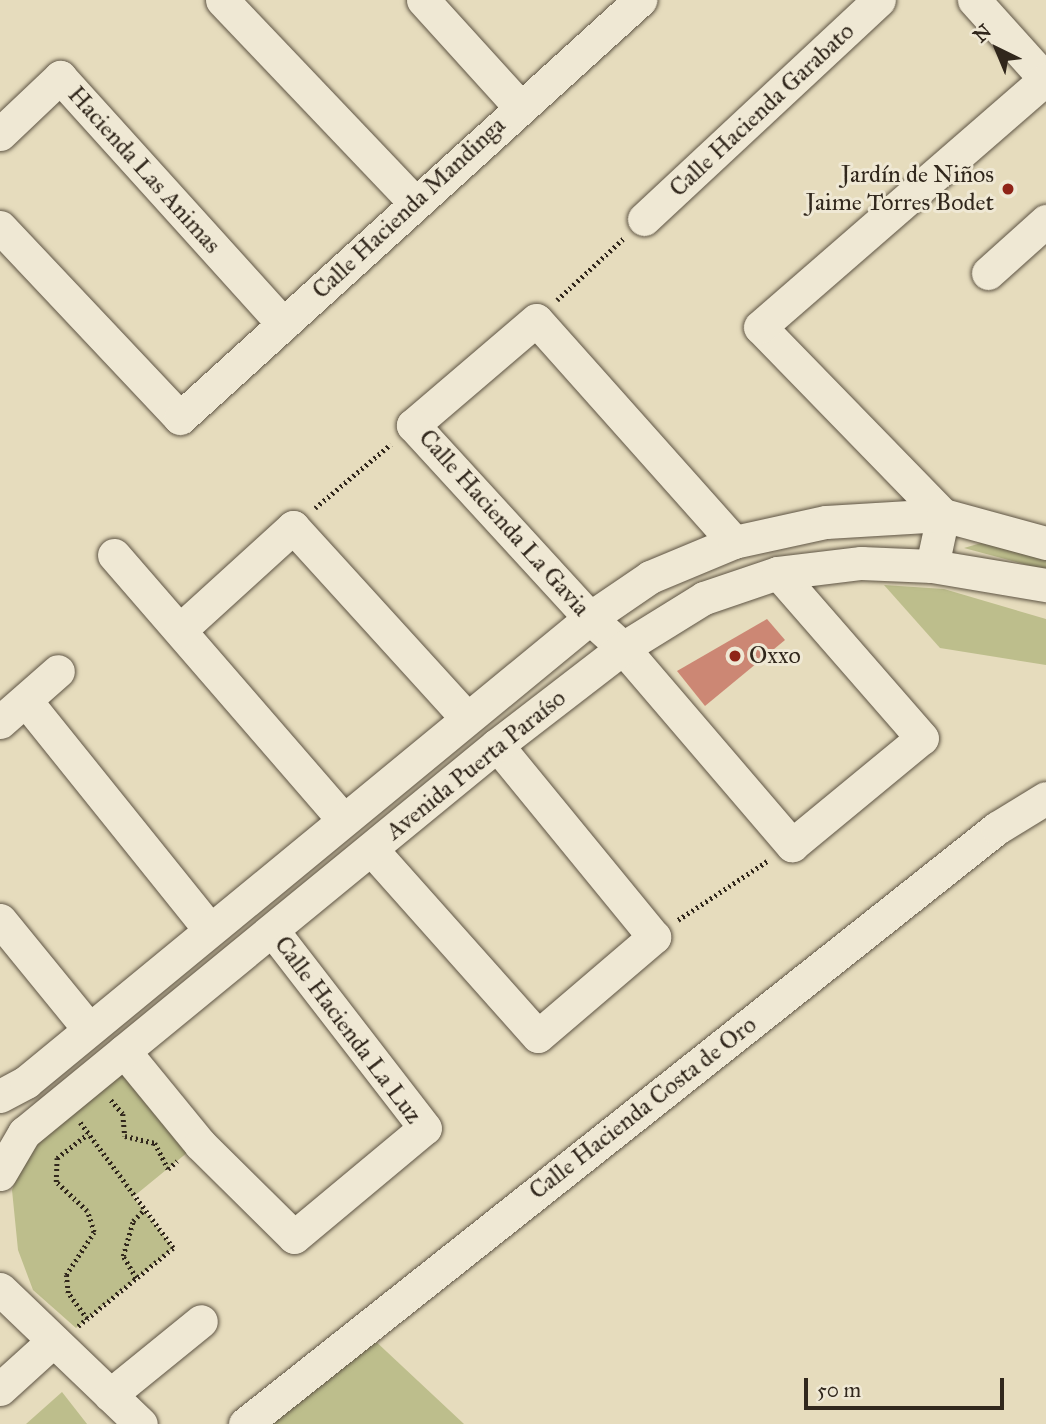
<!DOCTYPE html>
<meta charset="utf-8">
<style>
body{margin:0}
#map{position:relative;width:1046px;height:1424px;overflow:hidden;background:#e6dcbd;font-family:"IM FELL Great Primer",serif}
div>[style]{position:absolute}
.green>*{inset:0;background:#bdbe8c}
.building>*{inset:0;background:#cc8774}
.path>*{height:4.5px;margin-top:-2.25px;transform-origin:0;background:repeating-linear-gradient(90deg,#31271c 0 2px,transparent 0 5.5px)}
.roads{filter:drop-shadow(0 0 2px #5e5444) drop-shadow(0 0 2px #5e5444)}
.minor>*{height:33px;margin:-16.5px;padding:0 16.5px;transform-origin:16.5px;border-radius:16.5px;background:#efe8d4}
.dots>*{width:19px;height:19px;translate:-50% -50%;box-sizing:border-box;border:4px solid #efe8d4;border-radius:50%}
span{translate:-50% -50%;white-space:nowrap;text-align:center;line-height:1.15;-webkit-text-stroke:6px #efe8d4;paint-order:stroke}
.street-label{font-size:24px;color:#31271c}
.poi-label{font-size:24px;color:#31271c}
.right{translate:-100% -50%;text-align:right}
.left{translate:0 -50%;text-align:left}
.north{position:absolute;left:962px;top:14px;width:70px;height:70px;-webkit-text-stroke:5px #efe8d4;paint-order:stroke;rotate:317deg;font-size:19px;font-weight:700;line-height:28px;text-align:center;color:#31271c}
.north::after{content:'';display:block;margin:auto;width:24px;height:32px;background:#31271c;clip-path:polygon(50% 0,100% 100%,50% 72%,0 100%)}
.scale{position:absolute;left:804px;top:1378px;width:200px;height:32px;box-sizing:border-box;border:4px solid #31271c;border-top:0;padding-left:9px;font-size:21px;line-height:24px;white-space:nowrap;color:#31271c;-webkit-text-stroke:5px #efe8d4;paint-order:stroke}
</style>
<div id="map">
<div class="green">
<i style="clip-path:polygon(981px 543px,1046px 557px,1046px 570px,964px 548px)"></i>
<i style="clip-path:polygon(884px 585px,944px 589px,1046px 619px,1046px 665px,940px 648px)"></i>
<i style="clip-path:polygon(126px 1071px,188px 1152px,133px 1197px,173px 1248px,76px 1328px,33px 1290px,18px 1250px,12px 1190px,26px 1150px)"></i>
<i style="clip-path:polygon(371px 1337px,464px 1424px,267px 1424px)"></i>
<i style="clip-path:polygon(62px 1392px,87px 1424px,26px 1424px)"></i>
</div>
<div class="building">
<i style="clip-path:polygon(767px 619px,785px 640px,705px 706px,677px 671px)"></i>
</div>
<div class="path">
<i style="left:557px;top:300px;width:93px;rotate:-42.8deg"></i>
<i style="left:315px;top:508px;width:99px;rotate:-40.1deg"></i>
<i style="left:678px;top:920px;width:107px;rotate:-33.5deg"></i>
<i style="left:111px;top:1100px;width:18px;rotate:49deg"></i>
<i style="left:123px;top:1114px;width:22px;rotate:85deg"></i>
<i style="left:125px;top:1136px;width:31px;rotate:13deg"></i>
<i style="left:155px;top:1143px;width:29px;rotate:63deg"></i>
<i style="left:168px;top:1169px;width:12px;rotate:-42deg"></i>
<i style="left:136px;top:1278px;width:26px;rotate:-121deg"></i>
<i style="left:123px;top:1256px;width:36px;rotate:-74deg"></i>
<i style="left:133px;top:1221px;width:14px;rotate:-45deg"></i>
<i style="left:87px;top:1319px;width:32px;rotate:-126deg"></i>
<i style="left:68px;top:1293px;width:18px;rotate:-96deg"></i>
<i style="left:66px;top:1275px;width:51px;rotate:-56.9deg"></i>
<i style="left:94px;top:1232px;width:22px;rotate:-108deg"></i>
<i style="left:87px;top:1211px;width:42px;rotate:-136.9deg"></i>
<i style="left:56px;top:1182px;width:24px;rotate:-88deg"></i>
<i style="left:57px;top:1158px;width:39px;rotate:-38deg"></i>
<i style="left:78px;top:1326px;width:123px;rotate:-39.4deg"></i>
<i style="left:173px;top:1248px;width:156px;rotate:-126.6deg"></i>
</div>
<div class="roads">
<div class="minor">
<i style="left:222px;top:0;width:280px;rotate:46.4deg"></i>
<i style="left:423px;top:0;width:143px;rotate:47.8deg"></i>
<i style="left:974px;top:0;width:108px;rotate:48deg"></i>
<i style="left:0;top:134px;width:83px;rotate:-43.5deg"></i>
<i style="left:60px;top:77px;width:333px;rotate:47.9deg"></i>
<i style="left:644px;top:219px;width:321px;rotate:-43deg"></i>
<i style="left:0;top:227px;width:262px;rotate:46.7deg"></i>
<i style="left:180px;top:418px;width:622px;rotate:-42.26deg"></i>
<i style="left:988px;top:273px;width:78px;rotate:-41.9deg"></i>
<i style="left:734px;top:542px;width:297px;rotate:-131.7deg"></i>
<i style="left:536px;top:320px;width:162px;rotate:139.5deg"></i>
<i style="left:413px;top:425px;width:262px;rotate:47.5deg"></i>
<i style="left:590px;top:618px;width:45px;rotate:42.3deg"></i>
<i style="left:623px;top:648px;width:260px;rotate:49.4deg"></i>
<i style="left:792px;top:845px;width:168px;rotate:-39.5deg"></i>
<i style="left:922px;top:738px;width:219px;rotate:-131.1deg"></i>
<i style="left:114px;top:555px;width:348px;rotate:49.1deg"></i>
<i style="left:932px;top:566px;width:52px;rotate:-77.8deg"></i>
<i style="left:943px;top:515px;width:262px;rotate:-134.2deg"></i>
<i style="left:760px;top:327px;width:378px;rotate:-41deg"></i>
<i style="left:180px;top:630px;width:153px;rotate:-42.3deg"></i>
<i style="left:293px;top:527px;width:258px;rotate:47.7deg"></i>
<i style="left:26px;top:701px;width:292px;rotate:51.2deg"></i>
<i style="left:0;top:722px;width:77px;rotate:-41.3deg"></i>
<i style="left:372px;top:850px;width:249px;rotate:48.3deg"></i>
<i style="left:538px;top:1036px;width:153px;rotate:-40.5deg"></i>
<i style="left:654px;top:937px;width:248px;rotate:-129.3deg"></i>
<i style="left:0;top:920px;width:141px;rotate:50.8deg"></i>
<i style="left:124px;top:1051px;width:120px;rotate:50.7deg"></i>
<i style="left:200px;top:1144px;width:132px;rotate:44.7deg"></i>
<i style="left:294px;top:1237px;width:170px;rotate:-39.8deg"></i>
<i style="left:425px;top:1128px;width:250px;rotate:-127.7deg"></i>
<i style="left:0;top:1096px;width:30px;rotate:-28deg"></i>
<i style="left:26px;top:1082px;width:730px;rotate:-39.44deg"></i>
<i style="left:590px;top:618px;width:73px;rotate:-34.3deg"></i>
<i style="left:650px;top:577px;width:91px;rotate:-22.6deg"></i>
<i style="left:734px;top:542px;width:94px;rotate:-12.3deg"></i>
<i style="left:826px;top:522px;width:117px;rotate:-3.4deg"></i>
<i style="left:943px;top:515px;width:107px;rotate:15.2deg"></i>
<i style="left:0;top:1174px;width:48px;rotate:-59.7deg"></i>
<i style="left:24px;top:1133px;width:612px;rotate:-39.36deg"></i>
<i style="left:497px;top:745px;width:159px;rotate:-37.6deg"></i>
<i style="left:623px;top:648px;width:95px;rotate:-31.7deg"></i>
<i style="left:704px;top:598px;width:78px;rotate:-18.7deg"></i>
<i style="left:778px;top:573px;width:84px;rotate:-6.9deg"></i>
<i style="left:861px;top:563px;width:71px;rotate:2.4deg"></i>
<i style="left:932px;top:566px;width:116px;rotate:9.5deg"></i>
<i style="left:0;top:1289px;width:195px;rotate:43.8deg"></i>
<i style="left:0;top:1389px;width:72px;rotate:-42.2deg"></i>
<i style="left:110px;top:1395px;width:117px;rotate:-39.1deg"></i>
<i style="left:245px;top:1424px;width:960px;rotate:-38.4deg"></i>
<i style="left:997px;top:828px;width:57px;rotate:-31.5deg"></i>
</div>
</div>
<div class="dots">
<i style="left:1008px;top:189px;background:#8f2418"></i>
<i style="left:735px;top:656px;background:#8f2418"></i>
</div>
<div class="street-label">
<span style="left:762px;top:110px;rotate:-43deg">Calle Hacienda Garabato</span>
<span style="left:144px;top:170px;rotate:48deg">Hacienda Las Animas</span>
<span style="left:409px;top:208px;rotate:-43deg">Calle Hacienda Mandinga</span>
<span style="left:504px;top:523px;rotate:48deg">Calle Hacienda La Gavia</span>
<span style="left:476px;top:765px;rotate:-39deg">Avenida Puerta Paraíso</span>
<span style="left:348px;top:1030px;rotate:53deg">Calle Hacienda La Luz</span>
<span style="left:643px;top:1108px;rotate:-38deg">Calle Hacienda Costa de Oro</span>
</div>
<div class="poi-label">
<span class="right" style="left:994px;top:189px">Jardín de Niños<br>Jaime Torres Bodet</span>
<span class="left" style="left:749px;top:656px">Oxxo</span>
</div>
<div class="north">N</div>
<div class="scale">50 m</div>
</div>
